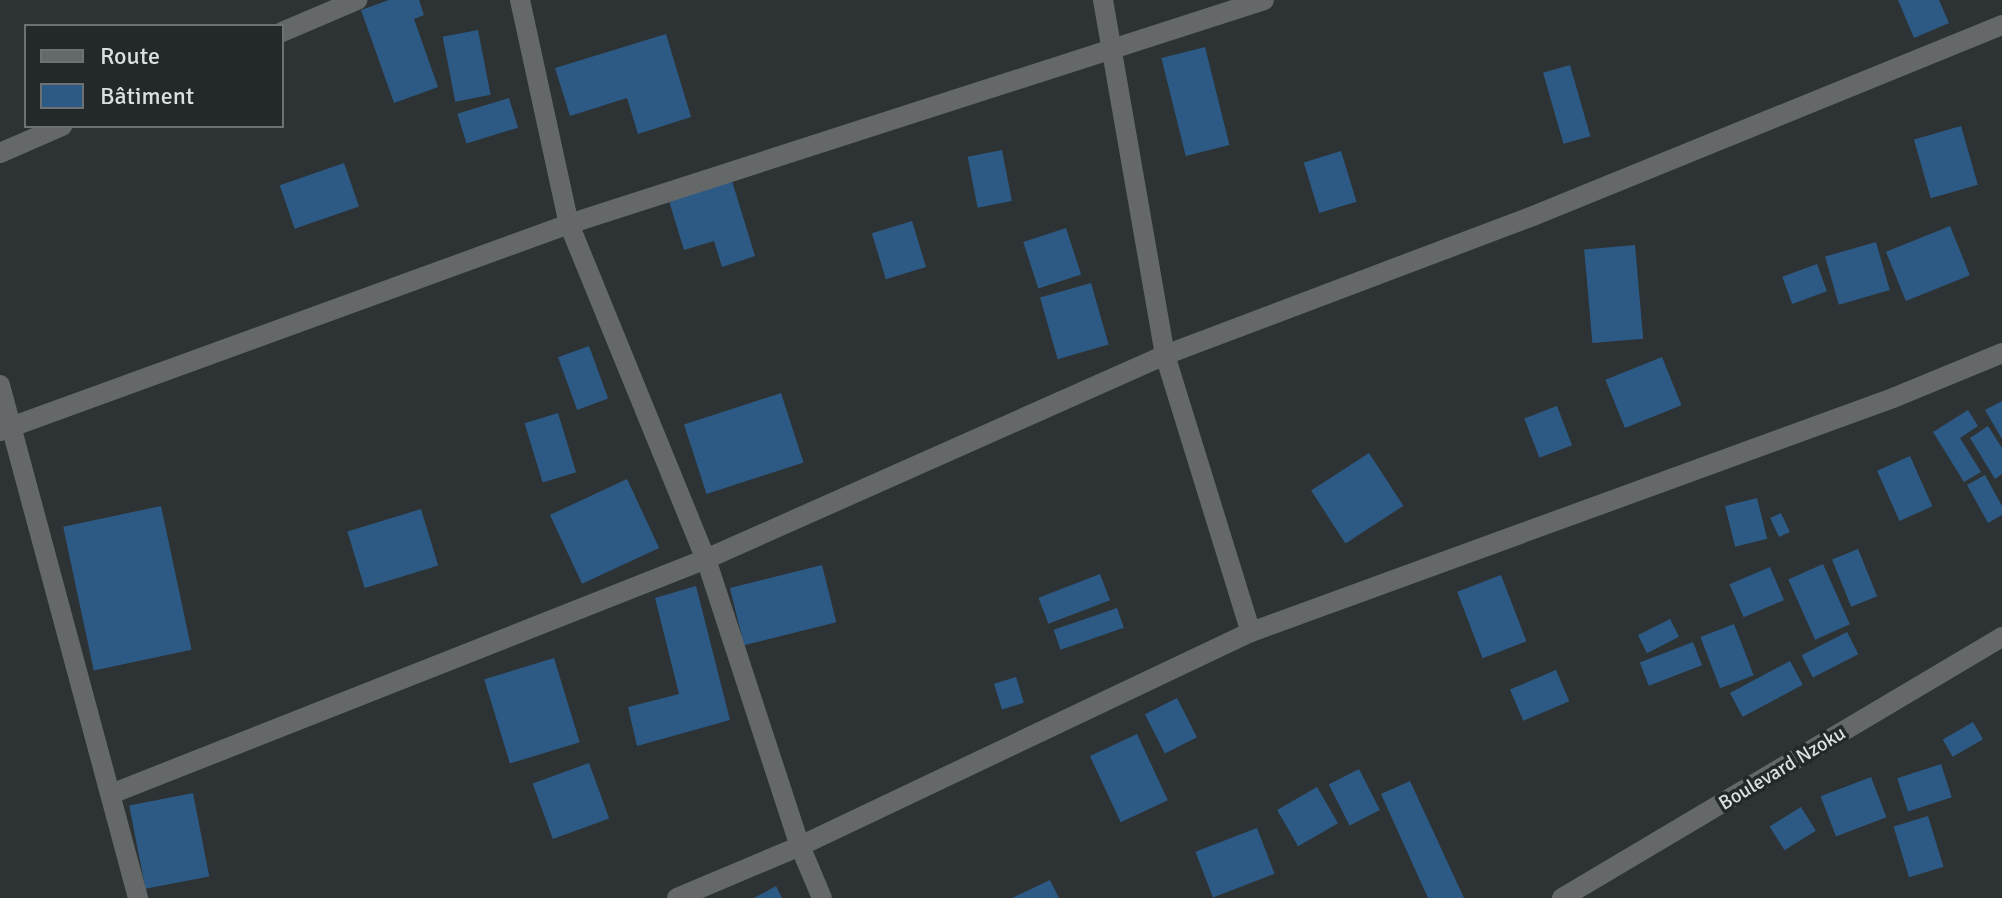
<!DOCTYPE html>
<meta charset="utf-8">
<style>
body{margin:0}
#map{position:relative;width:2002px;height:898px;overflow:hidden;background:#2d3234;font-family:Signika,sans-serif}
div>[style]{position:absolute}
.building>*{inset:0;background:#2d5a84;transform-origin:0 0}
.minor>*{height:20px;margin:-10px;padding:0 10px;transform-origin:10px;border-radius:10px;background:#656868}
span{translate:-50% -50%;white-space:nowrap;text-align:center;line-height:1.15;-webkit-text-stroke:7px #23282a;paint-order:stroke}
.street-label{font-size:20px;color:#dbdfe0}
.legend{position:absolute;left:24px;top:24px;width:260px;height:104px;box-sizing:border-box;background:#23282a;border:2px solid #6d7173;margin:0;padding:10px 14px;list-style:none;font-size:24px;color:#dbdfe0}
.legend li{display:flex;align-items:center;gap:16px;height:40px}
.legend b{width:40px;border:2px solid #6d7173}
</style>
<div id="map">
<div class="building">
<i style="clip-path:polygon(389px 0,419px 0,424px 15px,414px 19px,438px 87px,394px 103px,361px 10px)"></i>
<i style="clip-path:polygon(1898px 0,1939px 0,1949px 23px,1914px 38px)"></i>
<i style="left:478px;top:30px;width:66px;height:36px;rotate:79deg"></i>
<i style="clip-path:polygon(666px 34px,691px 117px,638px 134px,627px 98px,570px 116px,555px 68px)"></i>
<i style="left:1205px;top:47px;width:101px;height:45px;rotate:76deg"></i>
<i style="left:1570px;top:65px;width:74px;height:28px;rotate:74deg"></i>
<i style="left:509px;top:98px;width:31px;height:54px;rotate:73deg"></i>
<i style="left:1961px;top:126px;width:61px;height:49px;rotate:74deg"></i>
<i style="left:1002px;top:150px;width:52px;height:35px;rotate:79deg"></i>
<i style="left:1341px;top:151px;width:53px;height:39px;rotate:73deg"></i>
<i style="left:344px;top:163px;width:46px;height:68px;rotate:71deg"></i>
<i style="clip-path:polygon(732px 181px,755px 256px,722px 267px,714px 241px,684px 250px,669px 201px)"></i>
<i style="left:912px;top:221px;width:48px;height:42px;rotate:73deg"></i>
<i style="left:1950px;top:226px;width:53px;height:69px;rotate:68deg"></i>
<i style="left:1066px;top:228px;width:49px;height:45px;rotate:72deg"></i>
<i style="left:1876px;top:242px;width:50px;height:53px;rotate:74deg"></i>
<i style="left:1635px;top:245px;width:94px;height:51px;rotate:85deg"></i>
<i style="left:1817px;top:264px;width:29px;height:37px;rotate:70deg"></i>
<i style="left:1091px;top:283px;width:64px;height:53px;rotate:74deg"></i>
<i style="left:589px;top:346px;width:56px;height:33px;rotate:70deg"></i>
<i style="left:1662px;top:357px;width:52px;height:61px;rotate:68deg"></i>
<i style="left:781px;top:393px;width:73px;height:102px;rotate:72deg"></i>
<i style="clip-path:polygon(2002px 401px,2002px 439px,1985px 410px)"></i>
<i style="left:1557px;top:406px;width:42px;height:35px;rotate:69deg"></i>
<i style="clip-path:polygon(1968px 410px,1978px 426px,1960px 438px,1981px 472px,1964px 482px,1933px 432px)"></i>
<i style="left:558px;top:413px;width:62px;height:35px;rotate:73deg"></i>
<i style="clip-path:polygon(1988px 426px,2002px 448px,2002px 474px,1995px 479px,1970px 438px)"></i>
<i style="left:1369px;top:453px;width:63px;height:69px;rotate:57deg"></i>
<i style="left:1910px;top:456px;width:55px;height:36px;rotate:66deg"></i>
<i style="clip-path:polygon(1985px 475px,2002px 506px,2002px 515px,1988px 523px,1967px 485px)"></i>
<i style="left:627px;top:479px;width:76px;height:85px;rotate:65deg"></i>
<i style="left:1757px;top:498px;width:42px;height:33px;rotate:76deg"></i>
<i style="left:161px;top:506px;width:147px;height:100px;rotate:78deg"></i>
<i style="left:421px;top:509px;width:59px;height:77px;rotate:73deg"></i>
<i style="left:1781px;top:513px;width:21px;height:12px;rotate:65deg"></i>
<i style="left:1858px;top:549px;width:51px;height:28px;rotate:68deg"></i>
<i style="left:1823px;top:564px;width:66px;height:38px;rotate:66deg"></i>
<i style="left:822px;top:565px;width:59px;height:95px;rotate:76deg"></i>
<i style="left:1770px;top:567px;width:36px;height:44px;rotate:67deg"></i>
<i style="left:1100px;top:574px;width:28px;height:66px;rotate:69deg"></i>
<i style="left:1501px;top:575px;width:71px;height:47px;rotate:69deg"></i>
<i style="clip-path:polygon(696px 586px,730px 720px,637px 746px,628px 707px,679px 694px,655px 598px)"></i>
<i style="left:1117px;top:608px;width:21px;height:67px;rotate:71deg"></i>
<i style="left:1670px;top:619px;width:20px;height:36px;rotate:63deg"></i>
<i style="left:1734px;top:624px;width:55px;height:36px;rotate:69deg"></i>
<i style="left:1847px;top:632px;width:25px;height:51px;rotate:63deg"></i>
<i style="left:1693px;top:642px;width:25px;height:57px;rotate:69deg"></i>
<i style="left:554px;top:658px;width:88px;height:73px;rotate:73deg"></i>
<i style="left:1790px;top:661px;width:27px;height:68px;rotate:62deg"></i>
<i style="left:1556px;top:670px;width:34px;height:50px;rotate:67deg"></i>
<i style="left:1016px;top:677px;width:27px;height:23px;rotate:73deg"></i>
<i style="left:1177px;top:698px;width:44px;height:36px;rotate:63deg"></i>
<i style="left:1973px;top:722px;width:20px;height:35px;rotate:60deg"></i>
<i style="left:1137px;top:734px;width:73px;height:52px;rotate:65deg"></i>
<i style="left:589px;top:763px;width:59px;height:60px;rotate:70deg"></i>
<i style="left:1941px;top:764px;width:35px;height:46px;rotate:72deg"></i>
<i style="left:1359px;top:769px;width:46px;height:34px;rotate:63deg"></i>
<i style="left:1871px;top:777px;width:43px;height:54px;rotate:69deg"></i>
<i style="clip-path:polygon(1410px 781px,1464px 898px,1428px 898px,1381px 794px)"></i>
<i style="left:1317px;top:787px;width:42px;height:46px;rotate:60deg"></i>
<i style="left:193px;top:793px;width:85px;height:65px;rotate:79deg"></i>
<i style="left:1801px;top:807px;width:28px;height:37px;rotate:58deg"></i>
<i style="left:1928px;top:816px;width:53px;height:36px;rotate:73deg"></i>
<i style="left:1257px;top:828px;width:49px;height:66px;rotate:69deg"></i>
<i style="clip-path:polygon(1050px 880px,1059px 898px,1012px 898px)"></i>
<i style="clip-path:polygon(776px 886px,782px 898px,754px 898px)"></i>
</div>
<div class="minor">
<i style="left:520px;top:0;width:229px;rotate:77.7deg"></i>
<i style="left:569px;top:224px;width:362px;rotate:67.8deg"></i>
<i style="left:706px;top:559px;width:302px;rotate:71.9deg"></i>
<i style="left:800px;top:846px;width:56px;rotate:67.1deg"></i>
<i style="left:1103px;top:0;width:360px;rotate:80.1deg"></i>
<i style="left:1165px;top:355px;width:290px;rotate:72.8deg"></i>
<i style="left:282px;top:32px;width:82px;rotate:-23.1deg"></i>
<i style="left:0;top:153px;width:68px;rotate:-23.5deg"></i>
<i style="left:0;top:385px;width:531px;rotate:74.94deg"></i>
<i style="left:0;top:431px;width:605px;rotate:-19.99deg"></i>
<i style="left:569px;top:224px;width:730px;rotate:-17.86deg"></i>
<i style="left:111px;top:794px;width:640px;rotate:-21.55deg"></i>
<i style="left:706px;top:559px;width:502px;rotate:-23.96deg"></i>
<i style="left:1165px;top:355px;width:393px;rotate:-20.7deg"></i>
<i style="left:1533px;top:216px;width:506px;rotate:-22.16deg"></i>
<i style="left:677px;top:898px;width:134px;rotate:-22.9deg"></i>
<i style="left:800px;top:846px;width:499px;rotate:-25.4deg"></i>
<i style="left:1251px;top:632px;width:683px;rotate:-20.03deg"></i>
<i style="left:1893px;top:398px;width:118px;rotate:-22.4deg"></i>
<i style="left:1562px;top:898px;width:512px;rotate:-30.68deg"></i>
</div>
<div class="street-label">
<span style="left:1782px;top:768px;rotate:-31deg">Boulevard Nzoku</span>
</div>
<ul class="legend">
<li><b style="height:10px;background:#656868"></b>Route</li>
<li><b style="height:22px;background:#2d5a84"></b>Bâtiment</li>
</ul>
</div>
